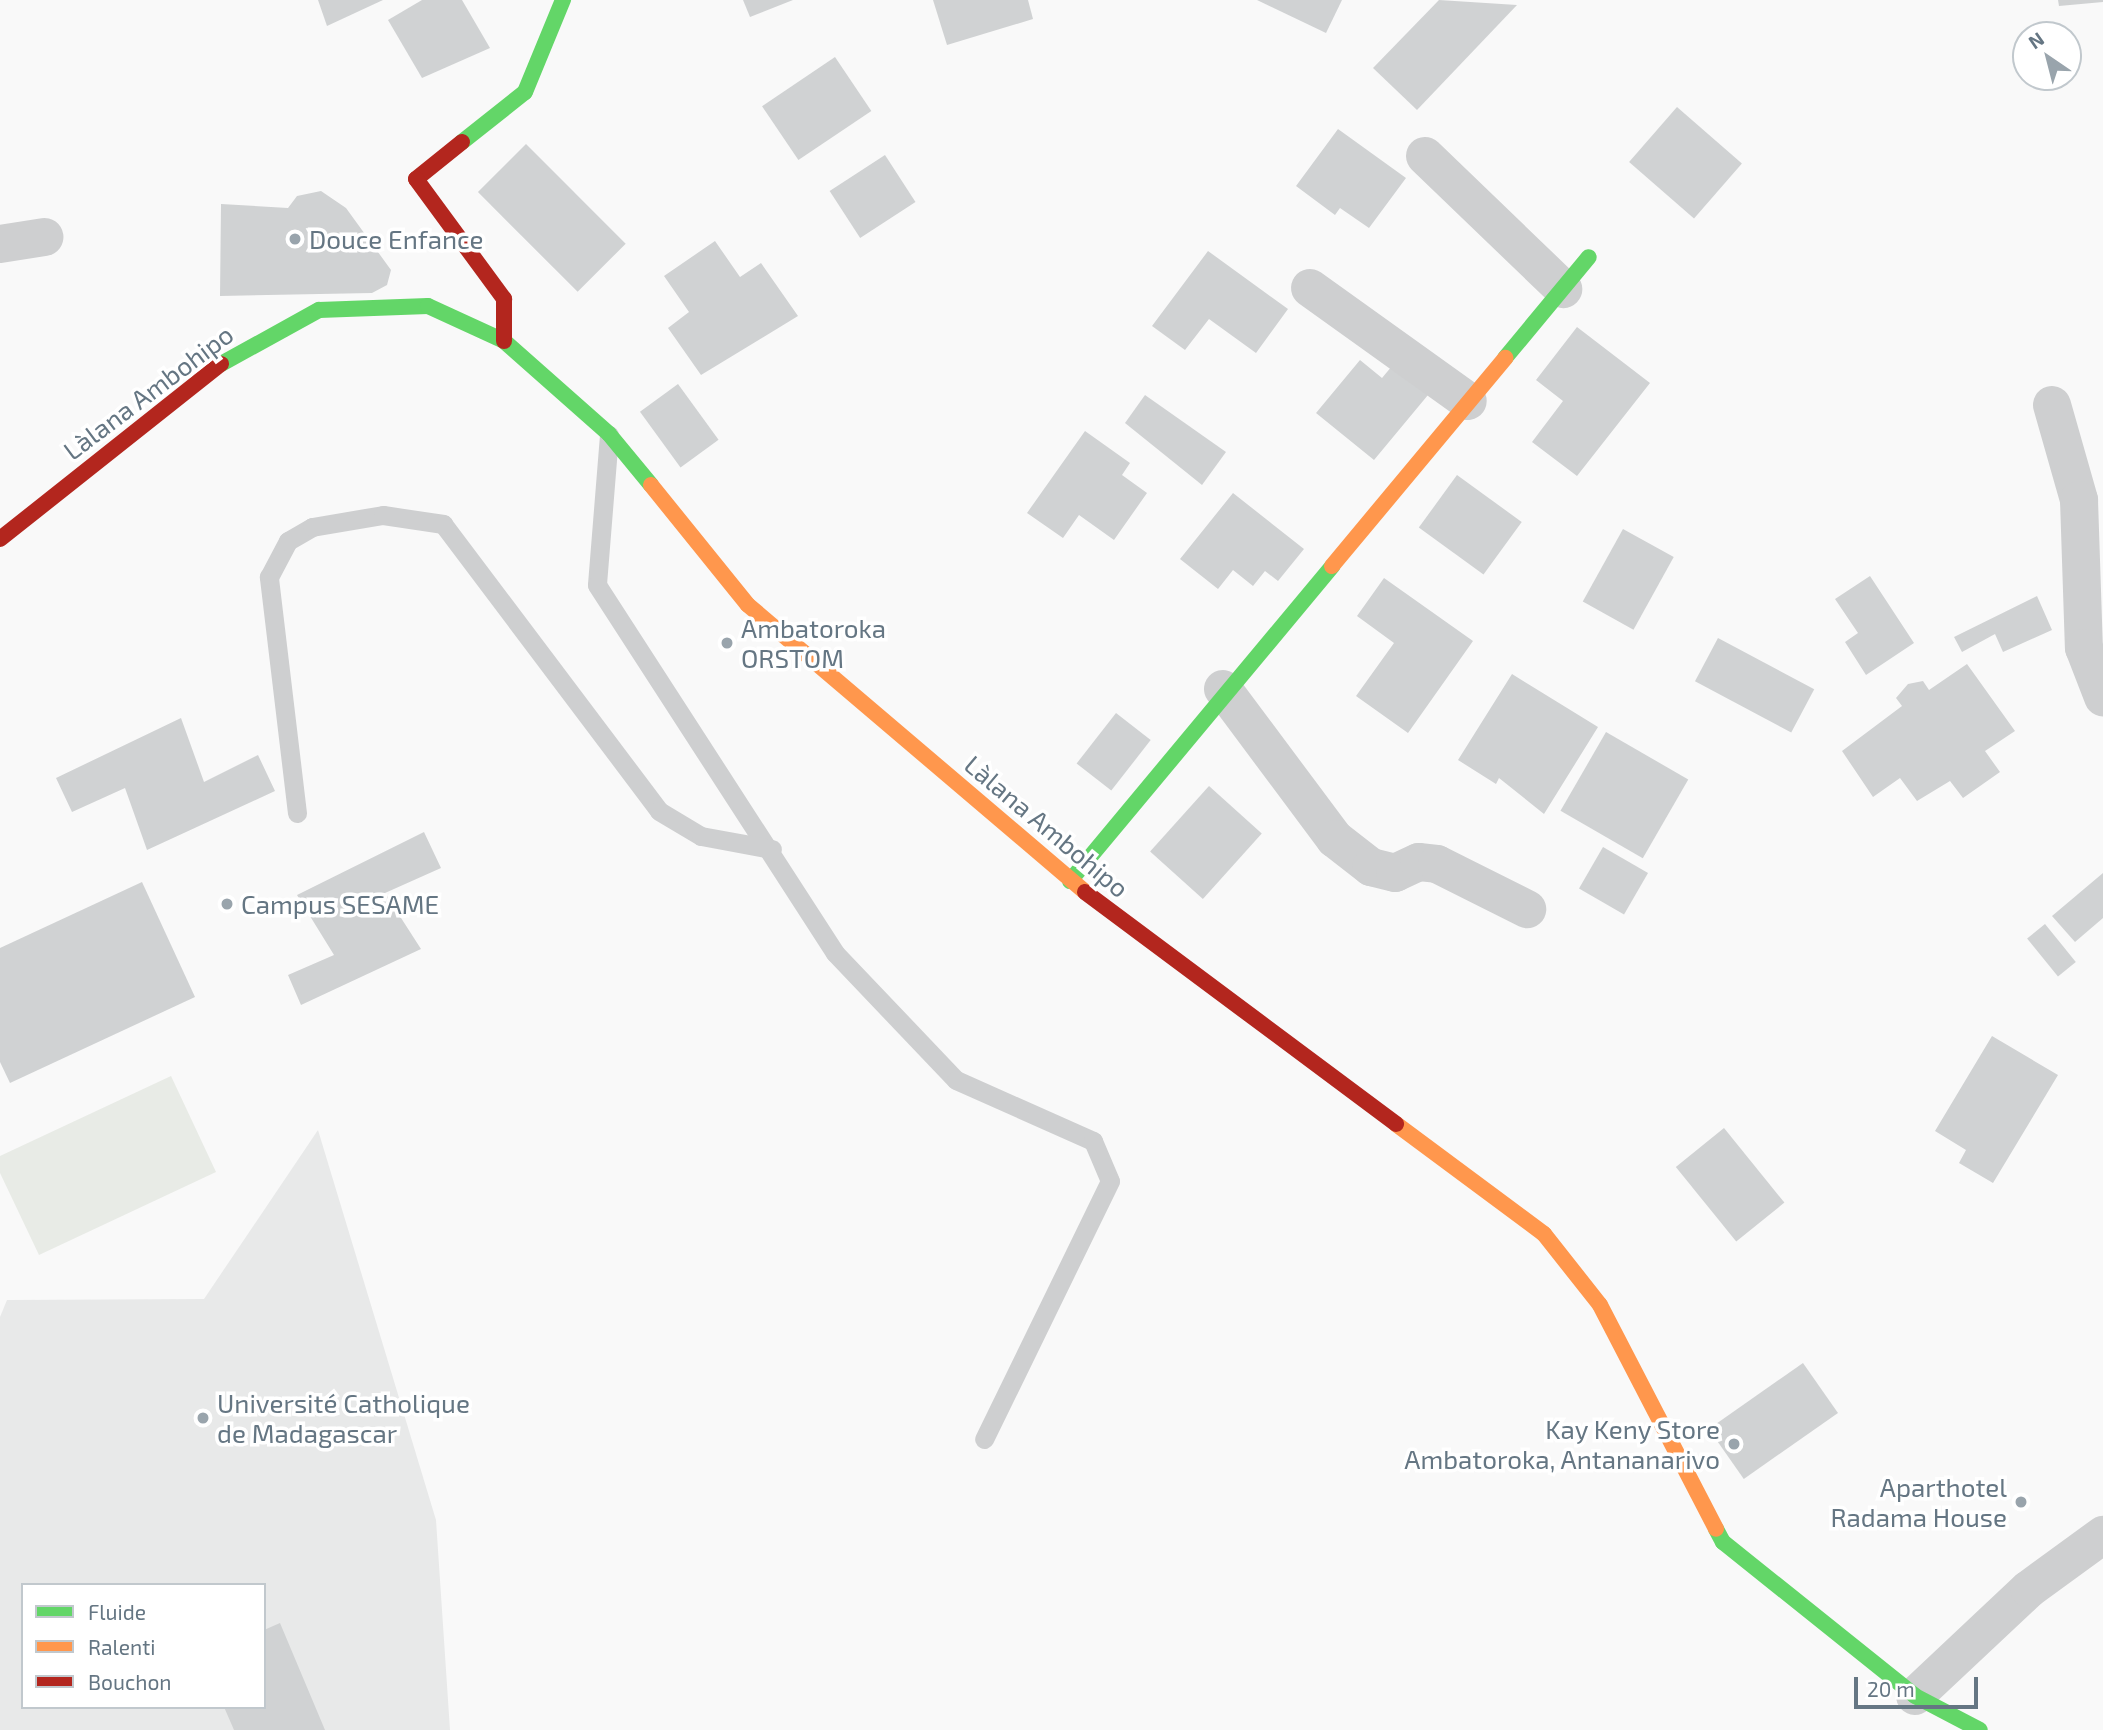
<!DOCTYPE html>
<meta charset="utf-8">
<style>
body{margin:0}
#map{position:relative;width:2103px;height:1730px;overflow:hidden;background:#f9f9f9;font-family:"Exo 2",sans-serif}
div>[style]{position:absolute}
.built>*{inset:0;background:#e8e9e9}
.green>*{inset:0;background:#e8ebe6}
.building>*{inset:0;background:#d0d2d3;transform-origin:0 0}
.lane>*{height:19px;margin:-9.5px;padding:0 9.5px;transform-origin:9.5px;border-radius:9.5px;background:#cecfd0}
.street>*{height:38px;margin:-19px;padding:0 19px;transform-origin:19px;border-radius:19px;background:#cecfd0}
.fast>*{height:16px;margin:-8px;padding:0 8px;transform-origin:8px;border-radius:8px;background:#63d668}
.slow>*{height:16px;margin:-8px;padding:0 8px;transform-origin:8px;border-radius:8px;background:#ff974d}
.jam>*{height:16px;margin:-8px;padding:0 8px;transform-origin:8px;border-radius:8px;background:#b3261e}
.dots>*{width:19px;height:19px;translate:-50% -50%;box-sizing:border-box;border:4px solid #fff;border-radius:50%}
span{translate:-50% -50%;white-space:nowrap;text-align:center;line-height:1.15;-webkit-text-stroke:7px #fff;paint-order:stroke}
.poi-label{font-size:26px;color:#657683}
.left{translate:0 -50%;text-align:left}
.right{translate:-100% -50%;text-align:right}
.street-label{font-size:26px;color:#657683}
.legend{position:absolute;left:21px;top:1583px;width:245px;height:126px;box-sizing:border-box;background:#fff;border:2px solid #c1c8cd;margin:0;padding:9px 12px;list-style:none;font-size:21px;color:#657683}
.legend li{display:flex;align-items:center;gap:14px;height:35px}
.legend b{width:35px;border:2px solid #c1c8cd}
.north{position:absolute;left:2012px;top:21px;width:70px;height:70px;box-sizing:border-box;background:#fff;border:2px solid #c1c8cd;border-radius:50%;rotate:325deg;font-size:19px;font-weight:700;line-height:28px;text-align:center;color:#657683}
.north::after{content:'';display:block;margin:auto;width:24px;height:32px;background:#99a4ac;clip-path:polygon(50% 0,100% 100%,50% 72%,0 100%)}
.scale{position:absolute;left:1854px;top:1677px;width:124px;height:32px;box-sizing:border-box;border:4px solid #657683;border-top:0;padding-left:9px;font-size:21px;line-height:24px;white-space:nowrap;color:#657683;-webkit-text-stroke:5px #fff;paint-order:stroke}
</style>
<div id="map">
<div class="built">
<i style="clip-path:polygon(evenodd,318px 1130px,436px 1520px,450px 1730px,0 1730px,0 1317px,7px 1300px,204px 1299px,318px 1130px,23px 1585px,264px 1585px,264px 1707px,23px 1707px,23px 1585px)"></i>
</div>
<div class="green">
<i style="clip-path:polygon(171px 1076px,216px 1172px,39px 1255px,0 1173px,0 1156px)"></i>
</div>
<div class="building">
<i style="clip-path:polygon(318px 0,383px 0,327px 26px)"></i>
<i style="clip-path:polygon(422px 0,462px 0,490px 48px,422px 78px,388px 20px)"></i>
<i style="clip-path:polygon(743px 0,793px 0,750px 17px)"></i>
<i style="clip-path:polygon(933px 0,1028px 0,1033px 19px,947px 45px)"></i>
<i style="clip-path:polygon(1257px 0,1342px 0,1326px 33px)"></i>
<i style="clip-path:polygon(1439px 0,1517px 5px,1417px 110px,1373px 68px)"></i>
<i style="clip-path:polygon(2058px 0,2103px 0,2103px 2px,2059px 6px)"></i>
<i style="left:835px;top:57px;width:65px;height:88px;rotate:56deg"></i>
<i style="left:1677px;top:107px;width:86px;height:73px;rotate:41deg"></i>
<i style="clip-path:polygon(1338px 129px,1406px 178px,1369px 228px,1340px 208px,1335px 215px,1296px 186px)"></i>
<i style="left:526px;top:144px;width:141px;height:68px;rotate:45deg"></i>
<i style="left:885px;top:155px;width:56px;height:66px;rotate:57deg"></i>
<i style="clip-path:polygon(321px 191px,346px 208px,391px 270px,387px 285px,372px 293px,220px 296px,221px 204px,288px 208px,297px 196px)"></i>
<i style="clip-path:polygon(715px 241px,740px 277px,761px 263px,798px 316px,701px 375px,668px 328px,689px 312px,664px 276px)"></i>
<i style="clip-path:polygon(1208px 251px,1288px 309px,1256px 353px,1209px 319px,1185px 350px,1152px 326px)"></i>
<i style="clip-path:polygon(1577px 327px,1650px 383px,1577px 476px,1532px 442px,1563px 401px,1536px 380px)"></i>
<i style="clip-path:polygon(1360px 360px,1382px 378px,1392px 366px,1428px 395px,1374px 460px,1316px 413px)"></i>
<i style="left:678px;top:384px;width:69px;height:47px;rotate:54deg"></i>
<i style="clip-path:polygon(1145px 395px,1226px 452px,1202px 485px,1125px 423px)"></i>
<i style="clip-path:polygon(1085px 431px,1130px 463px,1122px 475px,1147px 493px,1114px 540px,1079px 515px,1063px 538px,1027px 513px)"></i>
<i style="left:1457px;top:475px;width:80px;height:65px;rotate:36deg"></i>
<i style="clip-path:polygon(1233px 493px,1304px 549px,1278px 581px,1265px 571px,1253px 586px,1233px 570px,1218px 589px,1180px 559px)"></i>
<i style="left:1623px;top:529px;width:58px;height:83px;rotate:29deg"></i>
<i style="clip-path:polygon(1870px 576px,1914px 643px,1866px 675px,1845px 642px,1858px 633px,1835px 599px)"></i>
<i style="clip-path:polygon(1384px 578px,1473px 641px,1408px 733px,1356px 696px,1394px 643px,1357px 616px)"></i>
<i style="clip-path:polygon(2037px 596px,2052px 630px,2003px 652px,1995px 634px,1962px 652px,1954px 637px)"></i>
<i style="left:1718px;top:638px;width:109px;height:49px;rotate:28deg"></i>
<i style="clip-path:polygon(1967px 664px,2015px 731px,1985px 751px,2000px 772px,1963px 798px,1950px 781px,1917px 801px,1900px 778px,1873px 797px,1842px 751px,1902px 706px,1896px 698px,1908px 684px,1923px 681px,1929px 690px)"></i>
<i style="clip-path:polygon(1512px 674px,1598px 727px,1544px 814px,1499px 778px,1496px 784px,1458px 760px)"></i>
<i style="left:1116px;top:713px;width:44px;height:64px;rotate:38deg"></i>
<i style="clip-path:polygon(181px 718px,204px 782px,258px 755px,275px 791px,147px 850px,125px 788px,72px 812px,56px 778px)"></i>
<i style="left:1606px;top:732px;width:95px;height:91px;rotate:30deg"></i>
<i style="left:1209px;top:786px;width:71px;height:88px;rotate:42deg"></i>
<i style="clip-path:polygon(424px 832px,441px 868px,385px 893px,421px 949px,301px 1005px,288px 975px,334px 955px,297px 895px)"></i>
<i style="left:1603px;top:847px;width:52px;height:48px;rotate:30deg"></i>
<i style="clip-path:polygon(2103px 873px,2103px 918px,2075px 942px,2052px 916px)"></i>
<i style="clip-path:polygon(142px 882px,195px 997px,10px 1083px,0 1062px,0 948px)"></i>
<i style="left:2045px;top:924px;width:49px;height:23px;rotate:51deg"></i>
<i style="clip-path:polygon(1992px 1036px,2058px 1075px,1993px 1183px,1959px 1163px,1966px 1150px,1935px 1131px)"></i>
<i style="left:1724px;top:1128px;width:96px;height:62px;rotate:51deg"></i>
<i style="left:1803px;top:1363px;width:61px;height:115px;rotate:55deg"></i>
<i style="clip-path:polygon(280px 1623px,325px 1730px,234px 1730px,224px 1707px,264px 1707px,264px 1630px)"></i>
</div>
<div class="lane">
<i style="left:609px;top:435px;width:150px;rotate:94.6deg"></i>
<i style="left:597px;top:585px;width:438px;rotate:57.1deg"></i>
<i style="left:835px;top:953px;width:175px;rotate:46.4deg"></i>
<i style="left:956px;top:1080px;width:150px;rotate:24deg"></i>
<i style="left:1093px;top:1141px;width:43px;rotate:67deg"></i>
<i style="left:1110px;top:1181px;width:287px;rotate:116deg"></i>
<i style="left:297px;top:813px;width:238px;rotate:-96.8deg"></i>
<i style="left:269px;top:577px;width:41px;rotate:-62.2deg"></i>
<i style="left:288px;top:541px;width:28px;rotate:-30deg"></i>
<i style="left:312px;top:527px;width:72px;rotate:-9.6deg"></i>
<i style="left:383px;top:515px;width:61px;rotate:8.5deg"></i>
<i style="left:443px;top:524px;width:359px;rotate:53deg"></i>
<i style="left:659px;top:811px;width:49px;rotate:30.8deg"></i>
<i style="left:701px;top:836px;width:72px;rotate:10.4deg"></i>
</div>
<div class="street">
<i style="left:1425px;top:156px;width:192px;rotate:43.9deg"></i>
<i style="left:0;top:244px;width:45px;rotate:-9deg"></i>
<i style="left:1310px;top:288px;width:194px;rotate:35.6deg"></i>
<i style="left:2052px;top:405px;width:99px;rotate:74.1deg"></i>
<i style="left:2079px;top:500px;width:148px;rotate:88.1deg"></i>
<i style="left:2084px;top:648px;width:53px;rotate:68.8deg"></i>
<i style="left:1223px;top:689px;width:187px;rotate:53.3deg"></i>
<i style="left:1335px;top:839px;width:46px;rotate:37.9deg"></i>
<i style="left:1371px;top:867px;width:25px;rotate:14deg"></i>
<i style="left:1395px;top:873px;width:26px;rotate:-25deg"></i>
<i style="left:1419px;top:862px;width:18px;rotate:6deg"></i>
<i style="left:1437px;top:864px;width:101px;rotate:26.6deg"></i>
<i style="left:1915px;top:1696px;width:156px;rotate:-43.2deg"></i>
<i style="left:2029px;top:1589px;width:92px;rotate:-36.1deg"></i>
</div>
<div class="fast">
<i style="left:462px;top:142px;width:80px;rotate:-38.4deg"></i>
<i style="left:525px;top:92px;width:100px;rotate:-67.6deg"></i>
<i style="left:1505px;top:358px;width:131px;rotate:-50.3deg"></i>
<i style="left:221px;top:364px;width:112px;rotate:-28.9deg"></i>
<i style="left:319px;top:310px;width:109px;rotate:-2.1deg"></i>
<i style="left:428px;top:306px;width:84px;rotate:24.7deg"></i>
<i style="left:504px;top:341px;width:140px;rotate:41.5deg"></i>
<i style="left:609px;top:434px;width:66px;rotate:50.5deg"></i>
<i style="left:1070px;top:881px;width:410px;rotate:-50.2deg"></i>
<i style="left:1716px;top:1529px;width:15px;rotate:62deg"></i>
<i style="left:1723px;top:1542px;width:246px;rotate:38.7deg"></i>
<i style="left:1915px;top:1696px;width:73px;rotate:27.6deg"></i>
</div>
<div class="slow">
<i style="left:651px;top:485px;width:154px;rotate:51.1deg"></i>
<i style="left:748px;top:605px;width:443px;rotate:40.4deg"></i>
<i style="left:1332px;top:566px;width:271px;rotate:-50.2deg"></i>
<i style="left:1396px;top:1124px;width:184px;rotate:36.6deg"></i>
<i style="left:1544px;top:1234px;width:90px;rotate:51.7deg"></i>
<i style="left:1600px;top:1305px;width:252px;rotate:62.6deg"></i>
</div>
<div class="jam">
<i style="left:462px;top:142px;width:59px;rotate:141.2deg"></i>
<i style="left:416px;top:179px;width:149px;rotate:53.7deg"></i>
<i style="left:504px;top:299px;width:42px;rotate:90deg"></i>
<i style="left:0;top:539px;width:282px;rotate:-38.4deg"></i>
<i style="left:1085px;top:892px;width:388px;rotate:36.7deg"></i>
</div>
<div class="dots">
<i style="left:295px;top:239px;background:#99a4ac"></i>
<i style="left:727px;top:643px;background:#99a4ac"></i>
<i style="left:227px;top:904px;background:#99a4ac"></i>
<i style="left:203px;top:1418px;background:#99a4ac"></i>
<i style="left:1734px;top:1444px;background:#99a4ac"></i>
<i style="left:2021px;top:1502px;background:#99a4ac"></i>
</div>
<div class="poi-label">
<span class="left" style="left:309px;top:239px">Douce Enfance</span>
<span class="left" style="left:741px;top:643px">Ambatoroka<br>ORSTOM</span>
<span class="left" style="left:241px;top:904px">Campus SESAME</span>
<span class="left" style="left:217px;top:1418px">Université Catholique<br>de Madagascar</span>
<span class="right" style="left:1720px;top:1444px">Kay Keny Store<br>Ambatoroka, Antananarivo</span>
<span class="right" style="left:2007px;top:1502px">Aparthotel<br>Radama House</span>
</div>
<div class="street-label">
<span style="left:148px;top:392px;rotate:-37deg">Làlana Ambohipo</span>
<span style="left:1047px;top:826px;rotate:40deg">Làlana Ambohipo</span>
</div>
<ul class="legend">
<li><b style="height:9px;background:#63d668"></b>Fluide</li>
<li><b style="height:9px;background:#ff974d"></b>Ralenti</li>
<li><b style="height:9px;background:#b3261e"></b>Bouchon</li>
</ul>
<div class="north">N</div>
<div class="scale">20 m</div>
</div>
